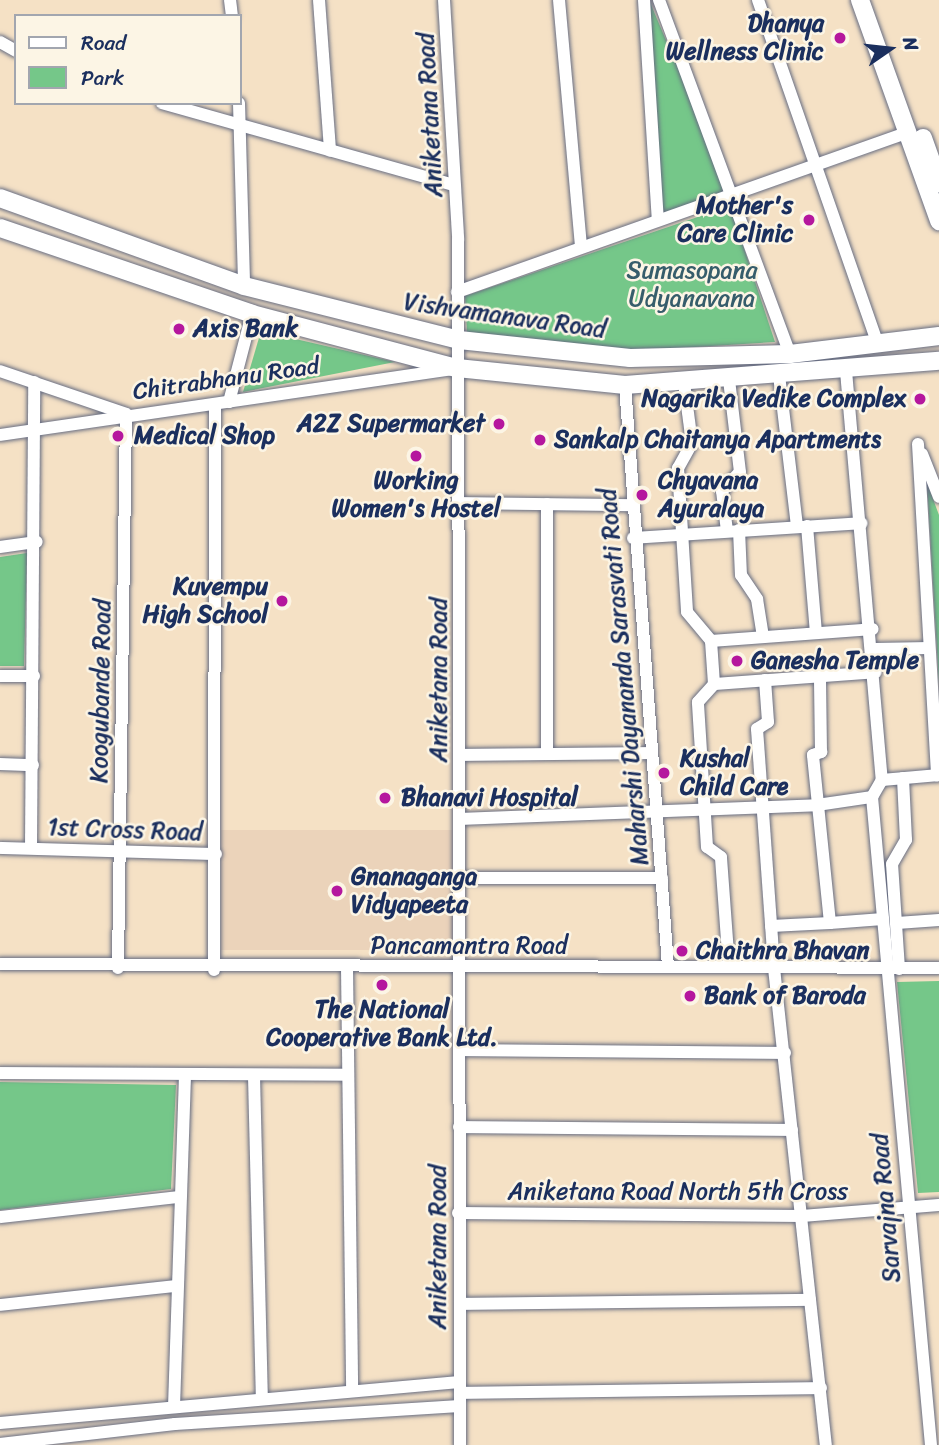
<!DOCTYPE html>
<style>
body{margin:0}
#map{position:relative;width:939px;height:1445px;overflow:hidden;background:#f5e1c5;font-family:Sriracha,sans-serif}
div>[style]{position:absolute}
.built>*{inset:0;background:#ebd3ba;transform-origin:0 0}
.green>*{inset:0;background:#75c789}
.roads{filter:drop-shadow(0 0 2px #676d82) drop-shadow(0 0 2px #676d82)}
.minor>*{height:12px;margin:-6px;padding:0 6px;transform-origin:6px;border-radius:6px;background:#fff}
.secondary>*{height:18px;margin:-9px;padding:0 9px;transform-origin:9px;border-radius:9px;background:#fff}
.dots>*{width:19px;height:19px;translate:-50% -50%;box-sizing:border-box;border:4px solid #fcf5e5;border-radius:50%}
span{translate:-50% -50%;white-space:nowrap;text-align:center;line-height:1.15;-webkit-text-stroke:5px #fcf5e5;paint-order:stroke}
.poi-label{font-size:24px;color:#1b2f5e;font-weight:700}
.right{translate:-100% -50%;text-align:right}
.left{translate:0 -50%;text-align:left}
.street-label{font-size:24px;color:#1b2f5e}
.park-label{font-size:24px;color:#365d6b}
.legend{position:absolute;left:14px;top:14px;width:228px;height:91px;box-sizing:border-box;background:#fcf5e5;border:2px solid #a2a6af;margin:0;padding:9px 12px;list-style:none;font-size:21px;color:#1b2f5e}
.legend li{display:flex;align-items:center;gap:14px;height:35px}
.legend b{width:35px;border:2px solid #a2a6af}
.north{position:absolute;left:855px;top:14px;width:70px;height:70px;-webkit-text-stroke:5px #fcf5e5;paint-order:stroke;rotate:76deg;font-size:19px;font-weight:700;line-height:28px;text-align:center;color:#1b2f5e}
.north::after{content:'';display:block;margin:auto;width:24px;height:32px;background:#1b2f5e;clip-path:polygon(50% 0,100% 100%,50% 72%,0 100%)}
</style>
<div id="map">
<div class="built">
<i style="left:221px;top:830px;width:233px;height:120px"></i>
</div>
<div class="green">
<i style="clip-path:polygon(649px 0,730px 191px,661px 214px)"></i>
<i style="clip-path:polygon(730px 206px,775px 342px,631px 351px,467px 332px,465px 296px)"></i>
<i style="clip-path:polygon(261px 331px,395px 362px,243px 392px)"></i>
<i style="clip-path:polygon(927px 483px,939px 515px,939px 684px)"></i>
<i style="clip-path:polygon(27px 553px,24px 666px,0 666px,0 557px)"></i>
<i style="clip-path:polygon(939px 981px,939px 1192px,918px 1193px,897px 982px)"></i>
<i style="clip-path:polygon(0 1082px,176px 1085px,171px 1189px,0 1210px)"></i>
</div>
<div class="roads">
<div class="minor">
<i style="left:230px;top:0;width:16px;rotate:83deg"></i>
<i style="left:319px;top:0;width:151px;rotate:85.8deg"></i>
<i style="left:444px;top:0;width:239px;rotate:86.6deg"></i>
<i style="left:458px;top:239px;width:1206px;rotate:89.9deg"></i>
<i style="left:559px;top:0;width:248px;rotate:84.9deg"></i>
<i style="left:644px;top:0;width:220px;rotate:86.4deg"></i>
<i style="left:659px;top:0;width:377px;rotate:69.7deg"></i>
<i style="left:758px;top:0;width:364px;rotate:70.8deg"></i>
<i style="left:0;top:42px;width:18px;rotate:29deg"></i>
<i style="left:162px;top:103px;width:303px;rotate:15.7deg"></i>
<i style="left:239px;top:103px;width:183px;rotate:88.4deg"></i>
<i style="left:457px;top:292px;width:479px;rotate:-19.5deg"></i>
<i style="left:0;top:371px;width:133px;rotate:18.8deg"></i>
<i style="left:126px;top:414px;width:554px;rotate:90.83deg"></i>
<i style="left:846px;top:371px;width:411px;rotate:85deg"></i>
<i style="left:779px;top:375px;width:153px;rotate:83.2deg"></i>
<i style="left:684px;top:383px;width:61px;rotate:82.4deg"></i>
<i style="left:692px;top:443px;width:29px;rotate:119deg"></i>
<i style="left:678px;top:468px;width:144px;rotate:86.4deg"></i>
<i style="left:687px;top:612px;width:38px;rotate:50deg"></i>
<i style="left:711px;top:641px;width:43px;rotate:86deg"></i>
<i style="left:625px;top:385px;width:583px;rotate:85.77deg"></i>
<i style="left:229px;top:402px;width:91px;rotate:-75.4deg"></i>
<i style="left:0;top:435px;width:455px;rotate:-8.3deg"></i>
<i style="left:918px;top:444px;width:332px;rotate:86.7deg"></i>
<i style="left:922px;top:454px;width:46px;rotate:68.4deg"></i>
<i style="left:460px;top:503px;width:170px;rotate:0.7deg"></i>
<i style="left:807px;top:526px;width:107px;rotate:85.2deg"></i>
<i style="left:739px;top:530px;width:45px;rotate:87.5deg"></i>
<i style="left:741px;top:575px;width:29px;rotate:56deg"></i>
<i style="left:757px;top:599px;width:38px;rotate:81deg"></i>
<i style="left:727px;top:531px;width:40px;rotate:-97.1deg"></i>
<i style="left:722px;top:491px;width:26px;rotate:-47deg"></i>
<i style="left:740px;top:472px;width:93px;rotate:-96.8deg"></i>
<i style="left:633px;top:538px;width:229px;rotate:-3.7deg"></i>
<i style="left:0;top:547px;width:37px;rotate:-8deg"></i>
<i style="left:711px;top:641px;width:162px;rotate:-4.2deg"></i>
<i style="left:875px;top:649px;width:54px;rotate:-1.1deg"></i>
<i style="left:0;top:676px;width:34px"></i>
<i style="left:765px;top:680px;width:42px;rotate:85.9deg"></i>
<i style="left:768px;top:722px;width:13px;rotate:148deg"></i>
<i style="left:757px;top:729px;width:240px;rotate:85.9deg"></i>
<i style="left:774px;top:968px;width:480px;rotate:83.8deg"></i>
<i style="left:547px;top:754px;width:250px;rotate:-90deg"></i>
<i style="left:459px;top:755px;width:191px;rotate:-0.6deg"></i>
<i style="left:0;top:764px;width:33px;rotate:2deg"></i>
<i style="left:882px;top:780px;width:57px;rotate:-5deg"></i>
<i style="left:872px;top:797px;width:651px;rotate:84.8deg"></i>
<i style="left:459px;top:819px;width:358px;rotate:-2.2deg"></i>
<i style="left:817px;top:805px;width:56px;rotate:-8.3deg"></i>
<i style="left:872px;top:797px;width:20px;rotate:-60deg"></i>
<i style="left:0;top:848px;width:216px;rotate:1.6deg"></i>
<i style="left:31px;top:848px;width:466px;rotate:-89.6deg"></i>
<i style="left:459px;top:878px;width:203px"></i>
<i style="left:830px;top:923px;width:53px;rotate:-4.3deg"></i>
<i style="left:897px;top:923px;width:42px;rotate:-4.1deg"></i>
<i style="left:771px;top:926px;width:59px;rotate:-2.9deg"></i>
<i style="left:830px;top:923px;width:169px;rotate:-95.8deg"></i>
<i style="left:813px;top:755px;width:9px;rotate:-21deg"></i>
<i style="left:821px;top:752px;width:76px;rotate:-90.8deg"></i>
<i style="left:0;top:964px;width:939px;rotate:0.24deg"></i>
<i style="left:347px;top:967px;width:424px;rotate:89.3deg"></i>
<i style="left:729px;top:967px;width:110px;rotate:-94.2deg"></i>
<i style="left:721px;top:857px;width:17px;rotate:-144deg"></i>
<i style="left:707px;top:847px;width:145px;rotate:-93.6deg"></i>
<i style="left:698px;top:702px;width:24px;rotate:-48deg"></i>
<i style="left:714px;top:684px;width:162px;rotate:-4.2deg"></i>
<i style="left:899px;top:969px;width:105px;rotate:-93.8deg"></i>
<i style="left:892px;top:864px;width:28px;rotate:-60deg"></i>
<i style="left:906px;top:840px;width:62px;rotate:-92.8deg"></i>
<i style="left:214px;top:970px;width:566px;rotate:-89.9deg"></i>
<i style="left:460px;top:1050px;width:325px;rotate:0.5deg"></i>
<i style="left:0;top:1073px;width:348px;rotate:0.3deg"></i>
<i style="left:254px;top:1076px;width:323px;rotate:88.6deg"></i>
<i style="left:459px;top:1127px;width:333px;rotate:0.5deg"></i>
<i style="left:458px;top:1213px;width:344px;rotate:0.5deg"></i>
<i style="left:802px;top:1216px;width:137px;rotate:-4.6deg"></i>
<i style="left:0;top:1217px;width:179px;rotate:-6.4deg"></i>
<i style="left:460px;top:1304px;width:350px;rotate:-0.7deg"></i>
<i style="left:0;top:1305px;width:176px;rotate:-6.2deg"></i>
<i style="left:460px;top:1393px;width:361px;rotate:-0.8deg"></i>
<i style="left:174px;top:1407px;width:332px;rotate:-88.1deg"></i>
<i style="left:0;top:1423px;width:461px;rotate:-5.1deg"></i>
<i style="left:0;top:1444px;width:176px;rotate:-6.5deg"></i>
<i style="left:175px;top:1424px;width:285px;rotate:-3.6deg"></i>
</div>
<div class="secondary">
<i style="left:860px;top:0;width:235px;rotate:70.3deg"></i>
<i style="left:923px;top:138px;width:48px;rotate:70.4deg"></i>
<i style="left:0;top:198px;width:259px;rotate:19.8deg"></i>
<i style="left:244px;top:286px;width:222px;rotate:14.1deg"></i>
<i style="left:459px;top:340px;width:172px;rotate:6deg"></i>
<i style="left:630px;top:358px;width:160px;rotate:-1.4deg"></i>
<i style="left:790px;top:354px;width:150px;rotate:-6.9deg"></i>
<i style="left:0;top:228px;width:266px;rotate:18.8deg"></i>
<i style="left:252px;top:314px;width:212px;rotate:14.8deg"></i>
<i style="left:457px;top:368px;width:169px;rotate:5.8deg"></i>
<i style="left:625px;top:385px;width:315px;rotate:-4.4deg"></i>
</div>
</div>
<div class="dots">
<i style="left:840px;top:38px;background:#b5179e"></i>
<i style="left:809px;top:220px;background:#b5179e"></i>
<i style="left:179px;top:329px;background:#b5179e"></i>
<i style="left:920px;top:399px;background:#b5179e"></i>
<i style="left:499px;top:424px;background:#b5179e"></i>
<i style="left:118px;top:436px;background:#b5179e"></i>
<i style="left:540px;top:440px;background:#b5179e"></i>
<i style="left:416px;top:456px;background:#b5179e"></i>
<i style="left:642px;top:495px;background:#b5179e"></i>
<i style="left:282px;top:601px;background:#b5179e"></i>
<i style="left:737px;top:661px;background:#b5179e"></i>
<i style="left:664px;top:773px;background:#b5179e"></i>
<i style="left:385px;top:798px;background:#b5179e"></i>
<i style="left:337px;top:891px;background:#b5179e"></i>
<i style="left:682px;top:951px;background:#b5179e"></i>
<i style="left:382px;top:985px;background:#b5179e"></i>
<i style="left:690px;top:996px;background:#b5179e"></i>
</div>
<div class="poi-label">
<span class="right" style="left:824px;top:38px">Dhanya<br>Wellness Clinic</span>
<span class="right" style="left:793px;top:220px">Mother's<br>Care Clinic</span>
<span class="left" style="left:193px;top:329px">Axis Bank</span>
<span class="right" style="left:906px;top:399px">Nagarika Vedike Complex</span>
<span class="right" style="left:485px;top:424px">A2Z Supermarket</span>
<span class="left" style="left:134px;top:436px">Medical Shop</span>
<span class="left" style="left:554px;top:440px">Sankalp Chaitanya Apartments</span>
<span style="left:416px;top:495px">Working<br>Women's Hostel</span>
<span class="left" style="left:658px;top:495px">Chyavana<br>Ayuralaya</span>
<span class="right" style="left:268px;top:601px">Kuvempu<br>High School</span>
<span class="left" style="left:751px;top:661px">Ganesha Temple</span>
<span class="left" style="left:680px;top:773px">Kushal<br>Child Care</span>
<span class="left" style="left:401px;top:798px">Bhanavi Hospital</span>
<span class="left" style="left:351px;top:891px">Gnanaganga<br>Vidyapeeta</span>
<span class="left" style="left:696px;top:951px">Chaithra Bhavan</span>
<span class="left" style="left:704px;top:996px">Bank of Baroda</span>
<span style="left:382px;top:1024px">The National<br>Cooperative Bank Ltd.</span>
</div>
<div class="street-label">
<span style="left:430px;top:115px;rotate:-93deg">Aniketana Road</span>
<span style="left:505px;top:316px;rotate:8deg">Vishvamanava Road</span>
<span style="left:226px;top:379px;rotate:-8deg">Chitrabhanu Road</span>
<span style="left:624px;top:677px;rotate:-95deg">Maharshi Dayananda Sarasvati Road</span>
<span style="left:439px;top:680px;rotate:-90deg">Aniketana Road</span>
<span style="left:101px;top:691px;rotate:-89deg">Koogubande Road</span>
<span style="left:125px;top:830px;rotate:2deg">1st Cross Road</span>
<span style="left:469px;top:946px">Pancamantra Road</span>
<span style="left:678px;top:1192px">Aniketana Road North 5th Cross</span>
<span style="left:886px;top:1208px;rotate:-95deg">Sarvajna Road</span>
<span style="left:438px;top:1247px;rotate:-90deg">Aniketana Road</span>
</div>
<div class="park-label">
<span style="left:692px;top:285px">Sumasopana<br>Udyanavana</span>
</div>
<ul class="legend">
<li><b style="height:9px;background:#fff"></b>Road</li>
<li><b style="height:19px;background:#75c789"></b>Park</li>
</ul>
<div class="north">N</div>
</div>
